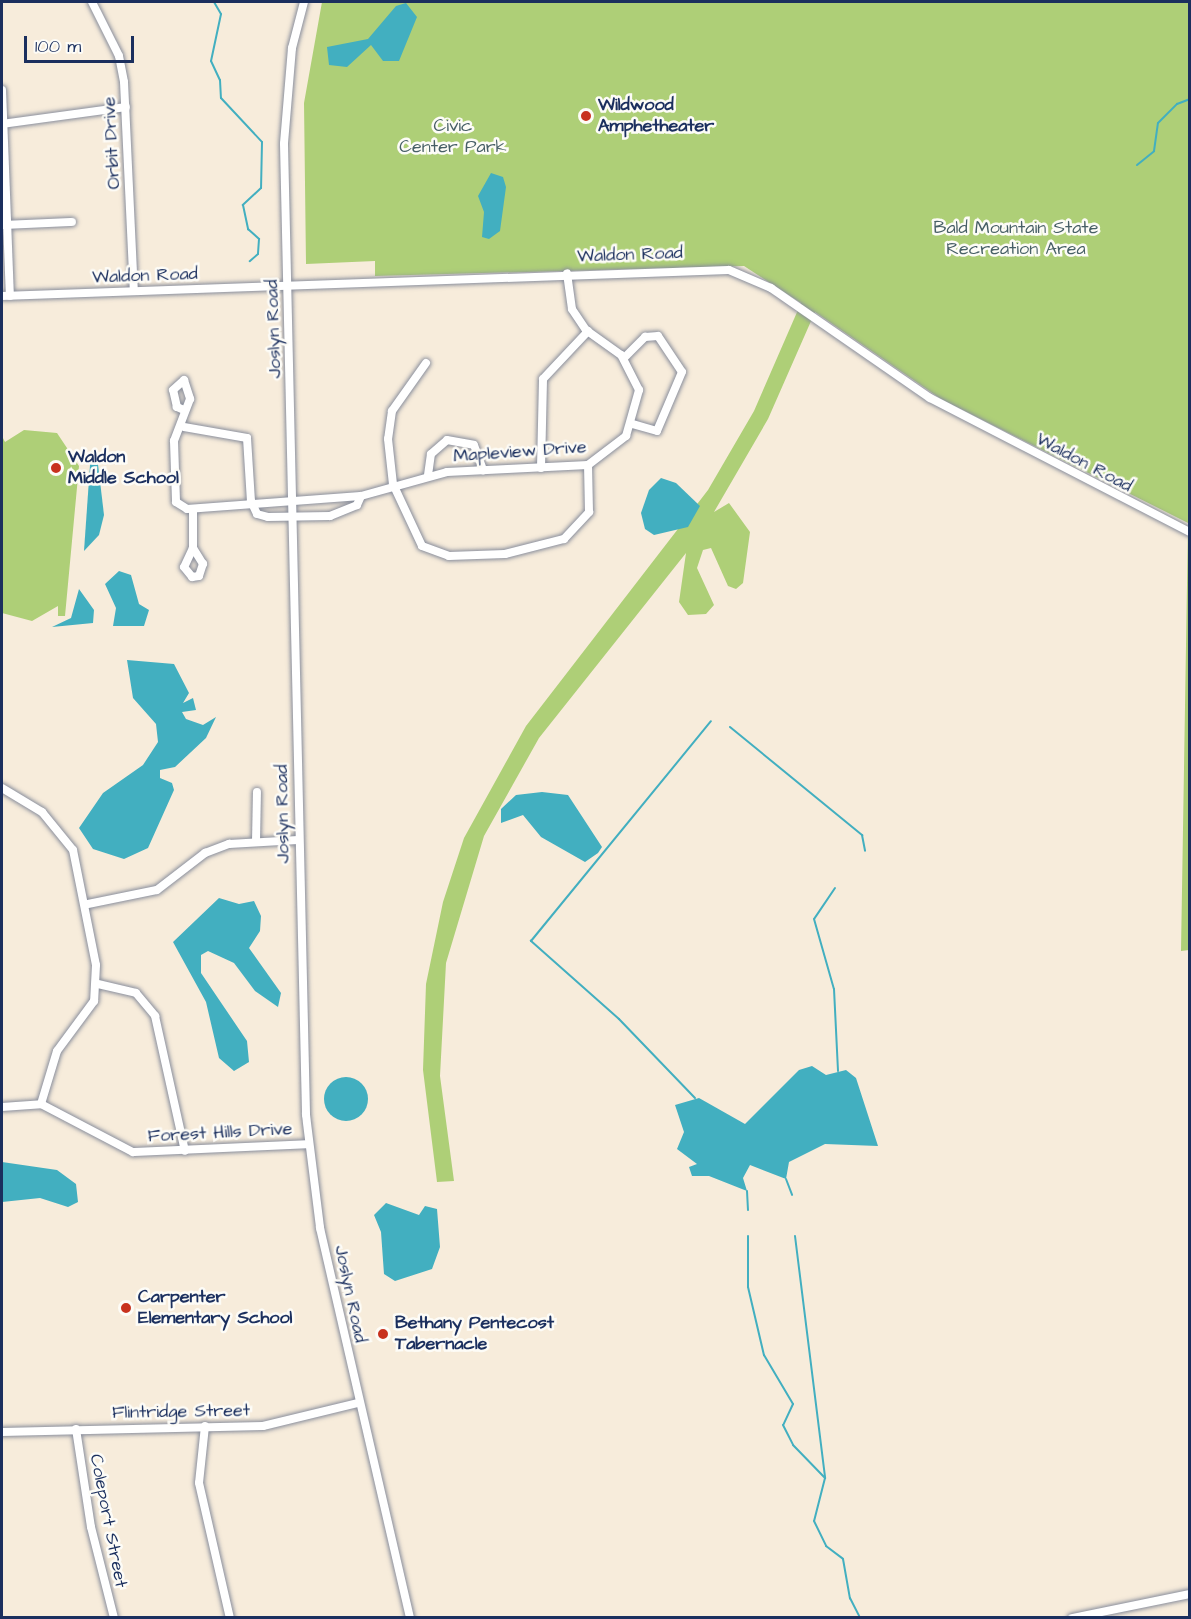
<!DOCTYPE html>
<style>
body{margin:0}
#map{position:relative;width:1191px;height:1619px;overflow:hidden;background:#f7ecdb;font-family:"Architects Daughter",sans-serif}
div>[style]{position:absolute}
.green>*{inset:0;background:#aecf77}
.water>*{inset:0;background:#42afc0}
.round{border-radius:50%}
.stream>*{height:2px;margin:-1px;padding:0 1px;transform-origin:1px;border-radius:1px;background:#42afc0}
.roads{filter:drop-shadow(0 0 2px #898e9c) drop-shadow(0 0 2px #898e9c)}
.minor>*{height:8px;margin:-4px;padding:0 4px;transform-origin:4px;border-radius:4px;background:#fff}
.dots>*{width:16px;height:16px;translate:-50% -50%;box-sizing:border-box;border:3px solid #fdfcf7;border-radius:50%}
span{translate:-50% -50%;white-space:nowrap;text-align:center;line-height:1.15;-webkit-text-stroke:5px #fdfcf7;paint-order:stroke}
.poi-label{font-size:18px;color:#1b2f5e;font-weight:700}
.left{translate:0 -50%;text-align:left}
.park-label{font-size:18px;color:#475f66}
.street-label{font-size:18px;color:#1b2f5e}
.frame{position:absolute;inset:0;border:3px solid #1b2f5e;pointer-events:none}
.scale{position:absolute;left:24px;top:36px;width:110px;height:27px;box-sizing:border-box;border:3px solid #1b2f5e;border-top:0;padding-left:8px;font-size:18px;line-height:21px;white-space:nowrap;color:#1b2f5e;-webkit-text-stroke:4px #fdfcf7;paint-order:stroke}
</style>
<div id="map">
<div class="green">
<i style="clip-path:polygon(322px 2px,1189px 2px,1189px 950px,1181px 951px,1188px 523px,941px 399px,815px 312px,768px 419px,714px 512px,729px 503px,750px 532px,743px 583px,736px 589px,728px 586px,711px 548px,703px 550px,697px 568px,714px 605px,706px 614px,688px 615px,679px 602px,686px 553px,539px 738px,484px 836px,446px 963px,440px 1076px,454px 1181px,437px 1182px,423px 1070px,426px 984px,443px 902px,464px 838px,526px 726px,708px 490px,754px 411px,801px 303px,744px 266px,375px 276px,375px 261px,306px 264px,304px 103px)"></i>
<i style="clip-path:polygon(24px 430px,57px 433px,79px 466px,65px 616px,58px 616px,58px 606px,32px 621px,2px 613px,2px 436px,5px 442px)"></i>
</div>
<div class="water">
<i style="clip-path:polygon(406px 3px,417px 17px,399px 61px,383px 61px,371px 45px,347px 67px,329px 65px,327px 47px,368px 39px,396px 6px)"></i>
<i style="clip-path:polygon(491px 173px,503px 177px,506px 187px,500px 231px,489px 239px,482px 237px,484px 212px,478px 196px)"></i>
<i style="clip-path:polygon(91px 451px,97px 456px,104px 515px,99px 535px,84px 551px)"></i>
<i style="clip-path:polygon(661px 478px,676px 483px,700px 506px,688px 527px,654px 535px,645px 529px,641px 513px,649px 490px)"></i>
<i style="clip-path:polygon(119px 571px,131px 575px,139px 604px,149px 610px,144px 626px,113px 626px,116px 608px,105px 584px)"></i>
<i style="clip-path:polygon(79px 589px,94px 610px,93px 623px,52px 627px,71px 618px)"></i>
<i style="clip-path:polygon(127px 660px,174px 664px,189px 693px,183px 703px,193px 698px,196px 710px,182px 712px,186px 719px,203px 725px,216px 717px,206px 738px,175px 767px,160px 770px,160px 778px,172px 783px,174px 790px,148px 848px,124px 859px,93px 849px,79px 828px,103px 793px,143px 765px,158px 742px,156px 724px,133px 698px)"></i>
<i style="clip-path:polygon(542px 792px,568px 795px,602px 847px,598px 853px,585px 862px,541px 837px,523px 815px,501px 823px,501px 809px,516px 795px)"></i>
<i style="clip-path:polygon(219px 898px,239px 904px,254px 901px,261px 916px,260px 931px,249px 948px,281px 993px,278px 1007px,255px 991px,234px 963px,208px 951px,201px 955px,201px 973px,247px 1041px,249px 1062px,234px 1071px,219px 1058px,206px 1002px,173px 942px)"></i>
<i style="clip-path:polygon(812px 1066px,826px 1075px,846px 1070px,856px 1078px,878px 1146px,825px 1144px,789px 1162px,786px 1179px,750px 1165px,743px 1178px,747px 1191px,709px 1176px,692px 1176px,689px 1167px,697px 1164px,677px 1149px,684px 1132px,675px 1105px,699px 1098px,745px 1124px,799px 1070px)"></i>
<i class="round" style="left:324px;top:1077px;width:44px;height:44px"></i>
<i style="clip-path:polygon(2px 1162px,57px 1170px,76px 1184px,78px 1202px,68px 1207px,40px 1198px,2px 1202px)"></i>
<i style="clip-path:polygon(386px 1203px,419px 1215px,425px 1206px,437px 1209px,440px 1247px,432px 1269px,395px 1281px,384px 1274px,381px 1232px,374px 1215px)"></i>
</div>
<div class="stream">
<i style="left:214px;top:2px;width:14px;rotate:60deg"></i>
<i style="left:221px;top:14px;width:48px;rotate:102deg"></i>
<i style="left:211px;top:61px;width:21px;rotate:65deg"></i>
<i style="left:220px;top:80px;width:18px;rotate:87deg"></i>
<i style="left:221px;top:98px;width:60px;rotate:47deg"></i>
<i style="left:262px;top:142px;width:46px;rotate:91.2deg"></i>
<i style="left:261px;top:188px;width:25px;rotate:137deg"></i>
<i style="left:243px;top:205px;width:25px;rotate:78deg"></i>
<i style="left:248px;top:229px;width:15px;rotate:42deg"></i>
<i style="left:259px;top:239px;width:15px;rotate:94deg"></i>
<i style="left:258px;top:254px;width:11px;rotate:139deg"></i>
<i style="left:1137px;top:165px;width:22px;rotate:-39deg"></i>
<i style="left:1154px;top:151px;width:28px;rotate:-82deg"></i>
<i style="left:1158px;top:123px;width:27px;rotate:-45deg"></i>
<i style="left:1177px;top:104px;width:14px;rotate:-21deg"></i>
<i style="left:730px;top:727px;width:171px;rotate:39.3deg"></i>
<i style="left:862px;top:835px;width:16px;rotate:79deg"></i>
<i style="left:835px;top:888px;width:37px;rotate:124deg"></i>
<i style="left:814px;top:919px;width:73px;rotate:74.1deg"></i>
<i style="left:834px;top:989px;width:82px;rotate:87.2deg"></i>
<i style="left:695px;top:1098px;width:110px;rotate:-133.9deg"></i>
<i style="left:619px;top:1019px;width:118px;rotate:-138.4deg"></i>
<i style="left:531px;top:941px;width:284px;rotate:-50.7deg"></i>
<i style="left:786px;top:1179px;width:17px;rotate:69deg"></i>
<i style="left:747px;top:1191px;width:19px;rotate:87deg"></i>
<i style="left:748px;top:1236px;width:51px;rotate:90deg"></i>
<i style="left:748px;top:1287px;width:70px;rotate:76.8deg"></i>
<i style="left:764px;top:1355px;width:57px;rotate:59.4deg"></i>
<i style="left:793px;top:1404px;width:23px;rotate:115deg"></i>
<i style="left:783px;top:1425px;width:22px;rotate:63deg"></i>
<i style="left:793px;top:1445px;width:45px;rotate:45.9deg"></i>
<i style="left:795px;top:1236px;width:244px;rotate:82.9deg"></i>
<i style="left:825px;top:1478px;width:44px;rotate:104.3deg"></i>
<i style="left:814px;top:1521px;width:28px;rotate:64deg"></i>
<i style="left:826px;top:1546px;width:21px;rotate:37deg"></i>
<i style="left:843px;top:1559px;width:40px;rotate:80deg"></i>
<i style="left:850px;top:1598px;width:22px;rotate:63deg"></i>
</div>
<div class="roads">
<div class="minor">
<i style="left:92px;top:2px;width:60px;rotate:63.4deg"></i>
<i style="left:119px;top:56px;width:26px;rotate:79deg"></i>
<i style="left:124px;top:82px;width:209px;rotate:87.3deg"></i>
<i style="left:304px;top:2px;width:48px;rotate:104.6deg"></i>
<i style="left:292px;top:48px;width:96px;rotate:94.8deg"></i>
<i style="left:284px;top:144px;width:971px;rotate:88.7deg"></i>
<i style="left:306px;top:1115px;width:114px;rotate:82.9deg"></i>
<i style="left:320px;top:1228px;width:400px;rotate:77deg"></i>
<i style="left:2px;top:90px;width:206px;rotate:87.8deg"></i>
<i style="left:2px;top:124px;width:125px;rotate:-7.8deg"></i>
<i style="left:2px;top:225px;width:70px;rotate:-2.5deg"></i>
<i style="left:2px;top:296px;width:727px;rotate:-2.05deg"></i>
<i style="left:729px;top:270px;width:46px;rotate:23.2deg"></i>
<i style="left:771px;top:288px;width:193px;rotate:34.7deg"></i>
<i style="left:930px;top:398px;width:292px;rotate:27.3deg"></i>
<i style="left:624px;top:358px;width:30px;rotate:-45deg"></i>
<i style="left:645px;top:337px;width:13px;rotate:-4deg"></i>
<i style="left:658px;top:336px;width:43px;rotate:56.3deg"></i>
<i style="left:682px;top:372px;width:64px;rotate:113deg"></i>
<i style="left:657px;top:431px;width:25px;rotate:-164deg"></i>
<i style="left:426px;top:363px;width:59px;rotate:125.3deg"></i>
<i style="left:392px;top:411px;width:28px;rotate:98deg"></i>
<i style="left:388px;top:439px;width:45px;rotate:83.7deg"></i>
<i style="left:393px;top:484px;width:68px;rotate:64.9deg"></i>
<i style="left:422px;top:546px;width:29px;rotate:20deg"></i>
<i style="left:449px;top:556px;width:56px;rotate:-2deg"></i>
<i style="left:505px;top:554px;width:61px;rotate:-14.3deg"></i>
<i style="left:564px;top:539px;width:37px;rotate:-47deg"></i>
<i style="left:589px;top:512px;width:47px;rotate:-91.2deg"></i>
<i style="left:184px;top:410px;width:8px;rotate:-157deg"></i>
<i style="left:177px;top:407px;width:17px;rotate:-103deg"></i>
<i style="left:173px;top:390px;width:15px;rotate:-42deg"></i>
<i style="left:184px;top:380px;width:20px;rotate:72deg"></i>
<i style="left:190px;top:399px;width:45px;rotate:110.9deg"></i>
<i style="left:174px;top:441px;width:61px;rotate:88.1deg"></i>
<i style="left:176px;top:502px;width:13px;rotate:32deg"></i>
<i style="left:187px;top:509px;width:174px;rotate:-4.3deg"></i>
<i style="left:361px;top:496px;width:89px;rotate:-15.6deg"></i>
<i style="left:447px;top:472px;width:141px;rotate:-2.8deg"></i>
<i style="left:588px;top:465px;width:48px;rotate:-37.3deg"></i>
<i style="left:626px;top:436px;width:48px;rotate:-74.2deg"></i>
<i style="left:639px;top:390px;width:39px;rotate:-117deg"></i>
<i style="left:621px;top:355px;width:43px;rotate:-144.5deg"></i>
<i style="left:586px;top:330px;width:25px;rotate:-124deg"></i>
<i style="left:572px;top:309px;width:36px;rotate:-98deg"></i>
<i style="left:184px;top:427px;width:64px;rotate:9.9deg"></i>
<i style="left:247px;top:438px;width:63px;rotate:86.4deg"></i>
<i style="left:541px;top:468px;width:89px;rotate:-88.7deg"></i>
<i style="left:543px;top:379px;width:66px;rotate:-46.8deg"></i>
<i style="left:428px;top:475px;width:21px;rotate:-82deg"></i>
<i style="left:431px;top:454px;width:21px;rotate:-41deg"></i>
<i style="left:447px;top:440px;width:27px;rotate:10deg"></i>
<i style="left:474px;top:445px;width:27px;rotate:70deg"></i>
<i style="left:251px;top:501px;width:14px;rotate:65deg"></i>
<i style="left:257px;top:514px;width:11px;rotate:15deg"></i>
<i style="left:268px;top:517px;width:62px;rotate:-0.9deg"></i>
<i style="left:330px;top:516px;width:29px;rotate:-22deg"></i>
<i style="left:357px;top:505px;width:10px;rotate:-66deg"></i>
<i style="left:193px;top:510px;width:38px;rotate:90deg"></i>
<i style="left:193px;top:548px;width:21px;rotate:115deg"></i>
<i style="left:184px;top:567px;width:13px;rotate:51deg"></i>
<i style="left:192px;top:577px;width:7px;rotate:-8deg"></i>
<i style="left:199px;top:576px;width:13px;rotate:-72deg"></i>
<i style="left:203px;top:564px;width:19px;rotate:-122deg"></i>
<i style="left:2px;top:788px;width:47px;rotate:31deg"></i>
<i style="left:42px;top:812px;width:49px;rotate:50.8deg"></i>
<i style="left:73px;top:850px;width:117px;rotate:78.7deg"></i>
<i style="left:96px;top:965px;width:36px;rotate:93deg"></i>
<i style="left:94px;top:1001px;width:62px;rotate:126.5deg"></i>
<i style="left:57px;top:1051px;width:55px;rotate:106.8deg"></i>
<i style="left:256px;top:842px;width:50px;rotate:-88.9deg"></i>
<i style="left:88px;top:904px;width:70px;rotate:-11.5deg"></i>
<i style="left:157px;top:890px;width:61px;rotate:-37.6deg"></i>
<i style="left:205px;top:853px;width:26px;rotate:-21deg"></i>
<i style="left:229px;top:844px;width:69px;rotate:-3.3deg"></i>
<i style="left:98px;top:984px;width:39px;rotate:13deg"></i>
<i style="left:136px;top:993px;width:30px;rotate:50deg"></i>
<i style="left:155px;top:1016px;width:138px;rotate:77.5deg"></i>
<i style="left:2px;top:1107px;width:39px;rotate:-4deg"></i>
<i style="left:41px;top:1104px;width:104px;rotate:27.6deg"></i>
<i style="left:133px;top:1152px;width:175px;rotate:-2.6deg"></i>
<i style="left:205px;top:1426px;width:57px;rotate:96deg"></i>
<i style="left:199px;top:1483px;width:139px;rotate:77.1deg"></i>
<i style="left:76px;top:1429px;width:99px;rotate:81.3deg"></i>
<i style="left:91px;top:1527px;width:94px;rotate:75.8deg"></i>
<i style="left:2px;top:1432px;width:261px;rotate:-1.3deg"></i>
<i style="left:263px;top:1426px;width:98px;rotate:-13.6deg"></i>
<i style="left:1072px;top:1618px;width:120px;rotate:-11.5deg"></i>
</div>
</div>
<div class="dots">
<i style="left:586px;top:116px;background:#c8321e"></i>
<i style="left:56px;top:468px;background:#c8321e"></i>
<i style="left:126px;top:1308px;background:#c8321e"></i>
<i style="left:383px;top:1334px;background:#c8321e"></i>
</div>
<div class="poi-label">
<span class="left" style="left:598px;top:116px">Wildwood<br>Amphetheater</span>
<span class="left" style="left:68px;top:468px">Waldon<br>Middle School</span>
<span class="left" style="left:138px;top:1308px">Carpenter<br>Elementary School</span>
<span class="left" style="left:395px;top:1334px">Bethany Pentecost<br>Tabernacle</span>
</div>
<div class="park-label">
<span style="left:453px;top:137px">Civic<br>Center Park</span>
<span style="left:1016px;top:239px">Bald Mountain State<br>Recreation Area</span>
</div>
<div class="street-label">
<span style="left:112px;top:143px;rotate:-93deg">Orbit Drive</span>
<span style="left:630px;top:255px;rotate:-2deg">Waldon Road</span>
<span style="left:145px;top:276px;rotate:-2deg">Waldon Road</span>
<span style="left:274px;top:329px;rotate:-92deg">Joslyn Road</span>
<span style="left:520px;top:452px;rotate:-4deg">Mapleview Drive</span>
<span style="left:1084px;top:463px;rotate:28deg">Waldon Road</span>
<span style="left:283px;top:814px;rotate:-91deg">Joslyn Road</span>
<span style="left:220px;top:1133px;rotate:-3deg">Forest Hills Drive</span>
<span style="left:350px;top:1294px;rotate:78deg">Joslyn Road</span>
<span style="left:181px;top:1412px;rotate:-1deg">Flintridge Street</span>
<span style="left:108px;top:1521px;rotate:79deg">Coleport Street</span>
</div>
<div class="frame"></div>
<div class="scale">100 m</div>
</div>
